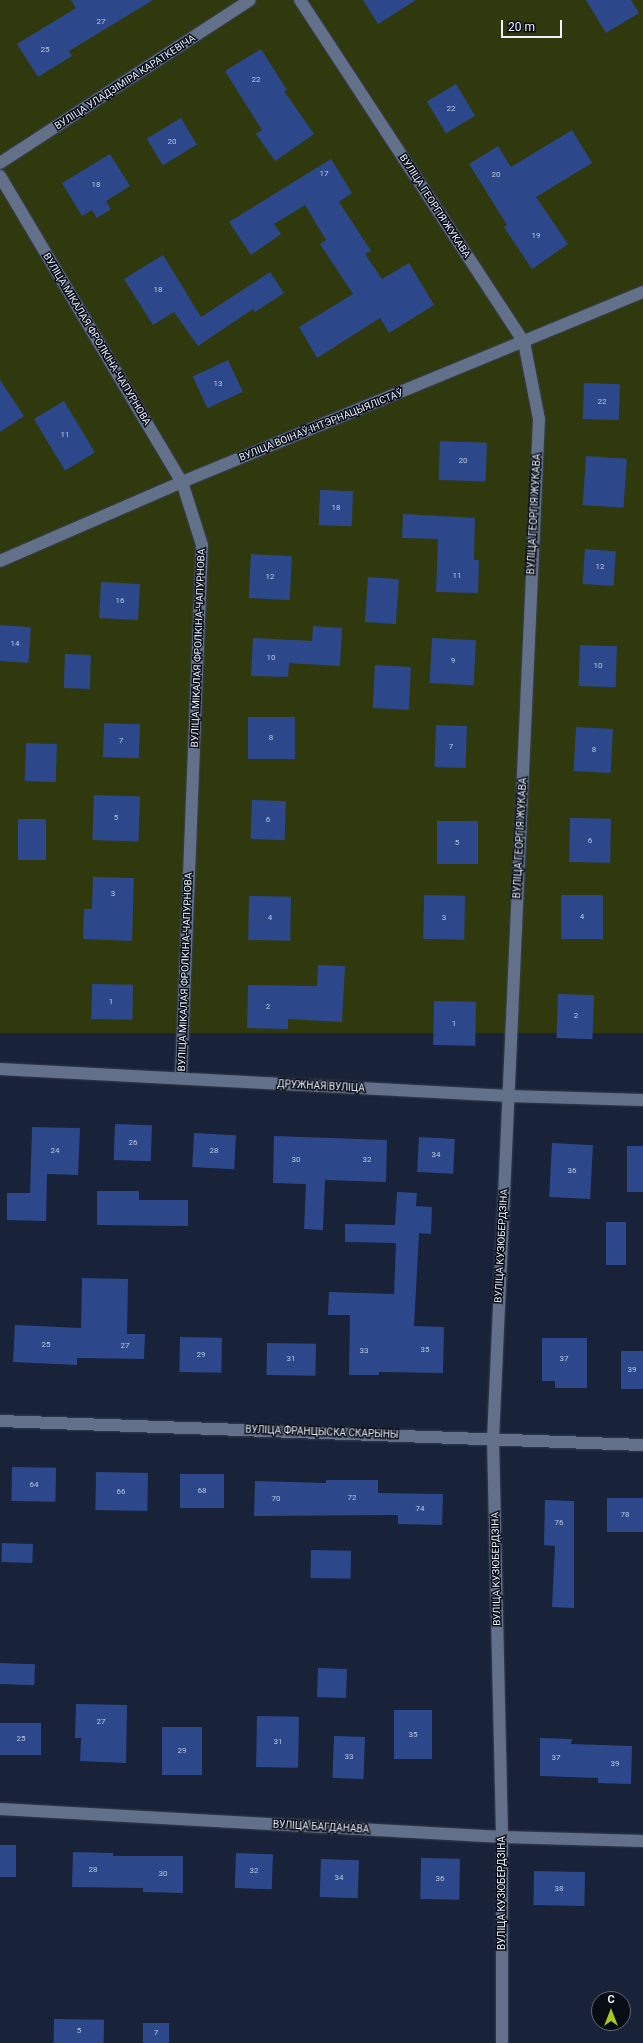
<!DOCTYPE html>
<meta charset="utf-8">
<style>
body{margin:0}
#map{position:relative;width:643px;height:2043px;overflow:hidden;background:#182238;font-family:Roboto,sans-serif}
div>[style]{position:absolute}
.green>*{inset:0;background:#2f390d;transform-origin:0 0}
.building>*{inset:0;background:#2c488b;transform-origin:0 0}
.roads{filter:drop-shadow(0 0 1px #373e4f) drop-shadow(0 0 1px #373e4f)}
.minor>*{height:12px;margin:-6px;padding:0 6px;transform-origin:6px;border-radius:6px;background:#637089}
span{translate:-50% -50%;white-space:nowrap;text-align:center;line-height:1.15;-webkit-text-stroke:3px #080c15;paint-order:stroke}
.number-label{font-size:8px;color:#bbc7e0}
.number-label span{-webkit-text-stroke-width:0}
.street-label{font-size:10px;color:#ebf1fd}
.north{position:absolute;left:591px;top:1991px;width:40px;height:40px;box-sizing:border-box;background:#080c15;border:1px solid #636872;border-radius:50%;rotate:0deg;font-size:11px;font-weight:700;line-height:16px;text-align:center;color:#ebf1fd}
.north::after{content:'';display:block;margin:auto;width:14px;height:18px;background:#a7c71e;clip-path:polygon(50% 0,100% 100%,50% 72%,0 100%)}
.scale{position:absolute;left:501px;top:20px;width:61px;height:18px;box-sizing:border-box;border:2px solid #ebf1fd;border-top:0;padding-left:5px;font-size:12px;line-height:14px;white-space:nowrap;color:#ebf1fd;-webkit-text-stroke:3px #080c15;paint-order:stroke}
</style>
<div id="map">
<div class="green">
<i style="left:0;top:0;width:643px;height:1033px"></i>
</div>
<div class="building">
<i style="clip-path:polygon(71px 0,153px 0,69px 51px,72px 56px,38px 77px,17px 44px,76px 8px)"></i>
<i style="clip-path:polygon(363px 0,416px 0,378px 24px)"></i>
<i style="clip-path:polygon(586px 0,631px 0,639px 13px,606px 33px)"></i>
<i style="clip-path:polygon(261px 49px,287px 90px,284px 91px,314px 134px,275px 161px,256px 134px,262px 130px,225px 71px)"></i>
<i style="left:456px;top:84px;width:37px;height:34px;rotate:59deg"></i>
<i style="left:181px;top:118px;width:31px;height:40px;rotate:59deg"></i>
<i style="clip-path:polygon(572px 130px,592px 163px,536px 197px,568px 244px,532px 269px,504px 227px,507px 225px,469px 164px,498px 146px,511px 167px)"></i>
<i style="clip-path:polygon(110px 154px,130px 186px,106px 201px,111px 209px,97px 218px,92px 210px,82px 216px,62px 183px)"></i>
<i style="clip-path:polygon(331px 159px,352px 193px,339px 202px,371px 251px,365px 254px,382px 279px,409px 263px,434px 305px,389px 333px,380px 318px,317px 358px,299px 327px,353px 294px,320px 244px,326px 240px,305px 205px,274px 224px,281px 234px,251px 255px,229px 222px)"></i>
<i style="clip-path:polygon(163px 255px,201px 317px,270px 272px,284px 293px,255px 312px,253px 309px,198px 346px,174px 312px,153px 325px,124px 279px)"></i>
<i style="left:228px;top:360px;width:35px;height:39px;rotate:65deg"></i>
<i style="clip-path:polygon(0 380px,24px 416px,0 432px)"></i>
<i style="left:584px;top:383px;width:36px;height:36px;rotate:2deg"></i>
<i style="left:64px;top:401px;width:60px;height:35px;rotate:59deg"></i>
<i style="left:440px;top:441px;width:47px;height:39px;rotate:2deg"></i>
<i style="left:586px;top:456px;width:41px;height:49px;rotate:4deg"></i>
<i style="left:320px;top:490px;width:33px;height:35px;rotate:2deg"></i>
<i style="clip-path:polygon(403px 514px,475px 518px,474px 560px,479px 560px,478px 593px,436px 592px,438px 539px,402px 538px)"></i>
<i style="left:585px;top:549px;width:31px;height:35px;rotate:4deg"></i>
<i style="left:251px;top:554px;width:41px;height:44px;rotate:3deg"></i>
<i style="left:368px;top:577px;width:31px;height:45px;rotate:4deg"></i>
<i style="left:101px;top:582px;width:39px;height:36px;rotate:3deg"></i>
<i style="left:0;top:625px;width:31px;height:36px;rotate:4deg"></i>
<i style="clip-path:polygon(313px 626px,342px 628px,340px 666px,289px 663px,288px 677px,251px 676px,253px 638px,312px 641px)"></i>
<i style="left:432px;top:638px;width:44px;height:45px;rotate:3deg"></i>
<i style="left:580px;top:645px;width:37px;height:41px;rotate:2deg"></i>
<i style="left:65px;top:654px;width:26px;height:34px;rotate:2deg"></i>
<i style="left:375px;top:665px;width:36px;height:43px;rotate:3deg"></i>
<i style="left:248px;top:717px;width:47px;height:42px"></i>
<i style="left:104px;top:723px;width:36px;height:34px;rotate:2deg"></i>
<i style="left:436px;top:725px;width:31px;height:42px;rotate:2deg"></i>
<i style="left:576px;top:727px;width:37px;height:44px;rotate:3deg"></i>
<i style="left:26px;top:743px;width:31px;height:38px;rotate:2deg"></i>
<i style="left:94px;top:795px;width:46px;height:45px;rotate:2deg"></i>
<i style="left:252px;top:800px;width:34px;height:39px;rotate:2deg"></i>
<i style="left:570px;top:818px;width:41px;height:44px;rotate:1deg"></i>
<i style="left:18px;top:819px;width:28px;height:41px"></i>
<i style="left:437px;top:821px;width:41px;height:43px"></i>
<i style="clip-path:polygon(93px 877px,134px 878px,132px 941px,83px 939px,84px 909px,92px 909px)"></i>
<i style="left:424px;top:895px;width:41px;height:44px;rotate:1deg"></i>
<i style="left:561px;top:895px;width:42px;height:44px"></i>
<i style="left:249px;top:896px;width:42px;height:44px;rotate:1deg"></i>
<i style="clip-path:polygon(318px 965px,345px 966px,342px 1022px,288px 1019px,288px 1029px,247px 1028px,248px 985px,317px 986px)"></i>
<i style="left:92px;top:984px;width:41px;height:35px;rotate:1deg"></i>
<i style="left:558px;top:994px;width:36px;height:44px;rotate:2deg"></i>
<i style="left:434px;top:1001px;width:42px;height:44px;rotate:1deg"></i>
<i style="left:115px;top:1124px;width:37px;height:36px;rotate:2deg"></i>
<i style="clip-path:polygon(32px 1127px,80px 1128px,78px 1175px,47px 1174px,46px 1221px,7px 1220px,7px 1193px,30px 1193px)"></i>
<i style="left:194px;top:1133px;width:42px;height:34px;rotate:3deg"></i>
<i style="clip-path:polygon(274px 1136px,387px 1140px,386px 1182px,325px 1180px,323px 1230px,304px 1229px,306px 1184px,273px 1183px)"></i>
<i style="left:419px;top:1137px;width:36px;height:35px;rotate:3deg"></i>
<i style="left:552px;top:1143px;width:41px;height:54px;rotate:3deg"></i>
<i style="left:627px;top:1146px;width:16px;height:46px"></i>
<i style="clip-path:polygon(97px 1191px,139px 1191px,139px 1200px,188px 1200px,188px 1226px,97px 1225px)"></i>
<i style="clip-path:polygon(397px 1192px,417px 1193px,416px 1206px,432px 1207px,431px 1234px,419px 1233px,414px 1326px,444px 1327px,443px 1373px,379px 1372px,379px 1375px,349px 1375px,350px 1315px,328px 1315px,329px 1292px,394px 1294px,396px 1243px,345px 1242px,345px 1224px,395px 1225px)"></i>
<i style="left:606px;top:1222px;width:20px;height:43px"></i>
<i style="clip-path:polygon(82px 1278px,128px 1279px,127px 1334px,145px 1334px,144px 1359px,77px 1358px,77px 1365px,13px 1362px,15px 1325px,81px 1328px)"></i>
<i style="left:180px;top:1337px;width:42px;height:35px;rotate:1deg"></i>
<i style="clip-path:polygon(542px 1338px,587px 1338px,587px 1388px,555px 1388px,555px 1381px,542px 1381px)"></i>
<i style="left:267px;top:1343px;width:49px;height:32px;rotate:1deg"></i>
<i style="left:621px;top:1351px;width:22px;height:38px"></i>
<i style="left:12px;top:1467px;width:44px;height:34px;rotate:1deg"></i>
<i style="left:96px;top:1472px;width:52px;height:38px;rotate:1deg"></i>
<i style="left:180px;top:1474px;width:44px;height:34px"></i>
<i style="clip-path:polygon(326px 1480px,378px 1480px,378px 1493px,443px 1494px,442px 1525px,398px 1524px,398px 1515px,254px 1516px,255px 1481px,326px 1483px)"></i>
<i style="left:607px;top:1498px;width:36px;height:34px"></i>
<i style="clip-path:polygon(545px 1500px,574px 1501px,574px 1608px,552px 1607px,555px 1546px,544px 1545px)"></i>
<i style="left:2px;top:1543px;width:31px;height:19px;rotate:2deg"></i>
<i style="left:311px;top:1550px;width:40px;height:28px;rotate:1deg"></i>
<i style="left:0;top:1663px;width:35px;height:21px;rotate:2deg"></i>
<i style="left:318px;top:1668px;width:29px;height:29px;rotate:2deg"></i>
<i style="clip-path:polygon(76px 1704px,127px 1705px,126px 1763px,80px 1761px,81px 1738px,75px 1738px)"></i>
<i style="left:432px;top:1710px;width:49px;height:38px;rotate:90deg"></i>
<i style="left:257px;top:1716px;width:42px;height:51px;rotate:1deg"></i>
<i style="left:0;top:1723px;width:41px;height:32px"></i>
<i style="left:162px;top:1727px;width:40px;height:48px"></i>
<i style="left:334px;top:1736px;width:31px;height:42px;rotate:2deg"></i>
<i style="clip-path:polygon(540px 1738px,572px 1739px,571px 1744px,632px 1746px,631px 1784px,598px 1783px,598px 1778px,540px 1776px)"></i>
<i style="left:0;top:1845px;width:16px;height:32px"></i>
<i style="clip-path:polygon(73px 1852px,113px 1853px,113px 1856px,183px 1856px,183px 1893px,143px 1892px,143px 1888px,72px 1887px)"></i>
<i style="left:236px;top:1853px;width:37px;height:35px;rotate:2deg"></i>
<i style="left:421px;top:1858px;width:39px;height:41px;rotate:1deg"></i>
<i style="left:321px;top:1859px;width:38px;height:38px;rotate:2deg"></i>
<i style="left:534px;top:1871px;width:51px;height:34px;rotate:1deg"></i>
<i style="left:54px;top:2019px;width:50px;height:24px;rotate:1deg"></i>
<i style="left:143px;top:2023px;width:26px;height:20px"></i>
</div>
<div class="roads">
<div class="minor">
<i style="left:300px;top:0;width:409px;rotate:56.8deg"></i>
<i style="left:524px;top:342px;width:78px;rotate:79deg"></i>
<i style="left:539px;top:419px;width:1020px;rotate:92.58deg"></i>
<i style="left:493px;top:1438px;width:399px;rotate:88.7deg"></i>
<i style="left:502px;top:1837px;width:206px;rotate:90deg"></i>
<i style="left:0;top:163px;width:298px;rotate:-33.1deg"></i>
<i style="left:0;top:176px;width:356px;rotate:59.3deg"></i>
<i style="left:182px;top:482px;width:66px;rotate:72.4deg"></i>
<i style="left:202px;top:545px;width:533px;rotate:92.26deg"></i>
<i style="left:0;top:561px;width:198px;rotate:-23.5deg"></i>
<i style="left:182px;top:482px;width:499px;rotate:-22.4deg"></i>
<i style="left:0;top:1069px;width:509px;rotate:3.04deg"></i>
<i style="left:508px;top:1096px;width:135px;rotate:1.7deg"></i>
<i style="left:0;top:1421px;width:643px;rotate:2.14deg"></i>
<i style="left:0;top:1809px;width:503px;rotate:3.19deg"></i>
<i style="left:502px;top:1837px;width:141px;rotate:1.6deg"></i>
</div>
</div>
<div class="number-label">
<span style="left:101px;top:22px">27</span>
<span style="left:45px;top:50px">25</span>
<span style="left:256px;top:80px">22</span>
<span style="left:451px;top:109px">22</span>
<span style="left:172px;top:142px">20</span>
<span style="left:324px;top:174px">17</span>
<span style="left:496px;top:175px">20</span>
<span style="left:96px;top:185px">18</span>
<span style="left:536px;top:236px">19</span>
<span style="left:158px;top:290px">18</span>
<span style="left:218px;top:384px">13</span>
<span style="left:602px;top:402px">22</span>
<span style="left:65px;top:435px">11</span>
<span style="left:463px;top:461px">20</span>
<span style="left:336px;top:508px">18</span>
<span style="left:600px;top:567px">12</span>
<span style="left:457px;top:576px">11</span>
<span style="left:270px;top:577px">12</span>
<span style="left:120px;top:601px">16</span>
<span style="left:15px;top:644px">14</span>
<span style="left:271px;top:658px">10</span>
<span style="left:453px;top:661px">9</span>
<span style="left:598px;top:666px">10</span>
<span style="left:271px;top:738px">8</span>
<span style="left:121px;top:741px">7</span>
<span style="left:451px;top:747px">7</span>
<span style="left:594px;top:750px">8</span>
<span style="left:116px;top:818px">5</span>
<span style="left:268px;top:820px">6</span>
<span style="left:590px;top:841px">6</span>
<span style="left:457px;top:843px">5</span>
<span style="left:113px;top:894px">3</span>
<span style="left:582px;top:917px">4</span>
<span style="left:270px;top:918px">4</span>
<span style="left:444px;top:918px">3</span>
<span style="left:111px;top:1002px">1</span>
<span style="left:268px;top:1007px">2</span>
<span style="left:576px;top:1016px">2</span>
<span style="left:454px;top:1024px">1</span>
<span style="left:133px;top:1143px">26</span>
<span style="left:55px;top:1151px">24</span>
<span style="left:214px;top:1151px">28</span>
<span style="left:436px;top:1155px">34</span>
<span style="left:296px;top:1160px">30</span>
<span style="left:367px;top:1160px">32</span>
<span style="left:572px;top:1171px">36</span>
<span style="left:46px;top:1345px">25</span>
<span style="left:125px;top:1346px">27</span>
<span style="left:425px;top:1350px">35</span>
<span style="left:364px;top:1351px">33</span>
<span style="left:201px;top:1355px">29</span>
<span style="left:291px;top:1359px">31</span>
<span style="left:564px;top:1359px">37</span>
<span style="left:632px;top:1370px">39</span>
<span style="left:34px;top:1485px">64</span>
<span style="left:202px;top:1491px">68</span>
<span style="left:121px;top:1492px">66</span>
<span style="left:352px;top:1498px">72</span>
<span style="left:276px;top:1499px">70</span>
<span style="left:420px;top:1509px">74</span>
<span style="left:625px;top:1515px">78</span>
<span style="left:559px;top:1523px">76</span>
<span style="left:101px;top:1722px">27</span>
<span style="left:413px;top:1735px">35</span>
<span style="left:21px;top:1739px">25</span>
<span style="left:278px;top:1742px">31</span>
<span style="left:182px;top:1751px">29</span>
<span style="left:349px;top:1757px">33</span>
<span style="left:556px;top:1758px">37</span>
<span style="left:615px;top:1764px">39</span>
<span style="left:93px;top:1870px">28</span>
<span style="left:254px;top:1871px">32</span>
<span style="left:163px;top:1874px">30</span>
<span style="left:339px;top:1878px">34</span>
<span style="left:440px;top:1879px">36</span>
<span style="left:559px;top:1889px">38</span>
<span style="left:79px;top:2031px">5</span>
<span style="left:156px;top:2033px">7</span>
</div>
<div class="street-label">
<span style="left:125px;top:82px;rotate:-33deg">ВУЛІЦА УЛАДЗІМІРА КАРАТКЕВІЧА</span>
<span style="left:435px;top:206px;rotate:57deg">ВУЛІЦА ГЕОРГІЯ ЖУКАВА</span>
<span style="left:97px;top:339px;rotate:59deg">ВУЛІЦА МІКАЛАЯ ФРОЛКІНА-ЧАПУРНОВА</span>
<span style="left:321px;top:425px;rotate:-22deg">ВУЛІЦА ВОІНАЎ-ІНТЭРНАЦЫЯЛІСТАЎ</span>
<span style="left:534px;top:514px;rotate:-87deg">ВУЛІЦА ГЕОРГІЯ ЖУКАВА</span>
<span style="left:198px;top:648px;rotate:-88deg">ВУЛІЦА МІКАЛАЯ ФРОЛКІНА-ЧАПУРНОВА</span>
<span style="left:520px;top:838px;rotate:-87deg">ВУЛІЦА ГЕОРГІЯ ЖУКАВА</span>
<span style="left:185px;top:972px;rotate:-88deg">ВУЛІЦА МІКАЛАЯ ФРОЛКІНА-ЧАПУРНОВА</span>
<span style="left:321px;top:1086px;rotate:3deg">ДРУЖНАЯ ВУЛІЦА</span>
<span style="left:501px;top:1246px;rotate:-87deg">ВУЛІЦА КУЗЮБЕРДЗІНА</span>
<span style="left:322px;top:1432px;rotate:2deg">ВУЛІЦА ФРАНЦЫСКА СКАРЫНЫ</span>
<span style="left:496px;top:1569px;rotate:-91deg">ВУЛІЦА КУЗЮБЕРДЗІНА</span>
<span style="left:321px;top:1827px;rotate:3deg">ВУЛІЦА БАГДАНАВА</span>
<span style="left:502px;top:1893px;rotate:-90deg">ВУЛІЦА КУЗЮБЕРДЗІНА</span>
</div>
<div class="north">С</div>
<div class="scale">20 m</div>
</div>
